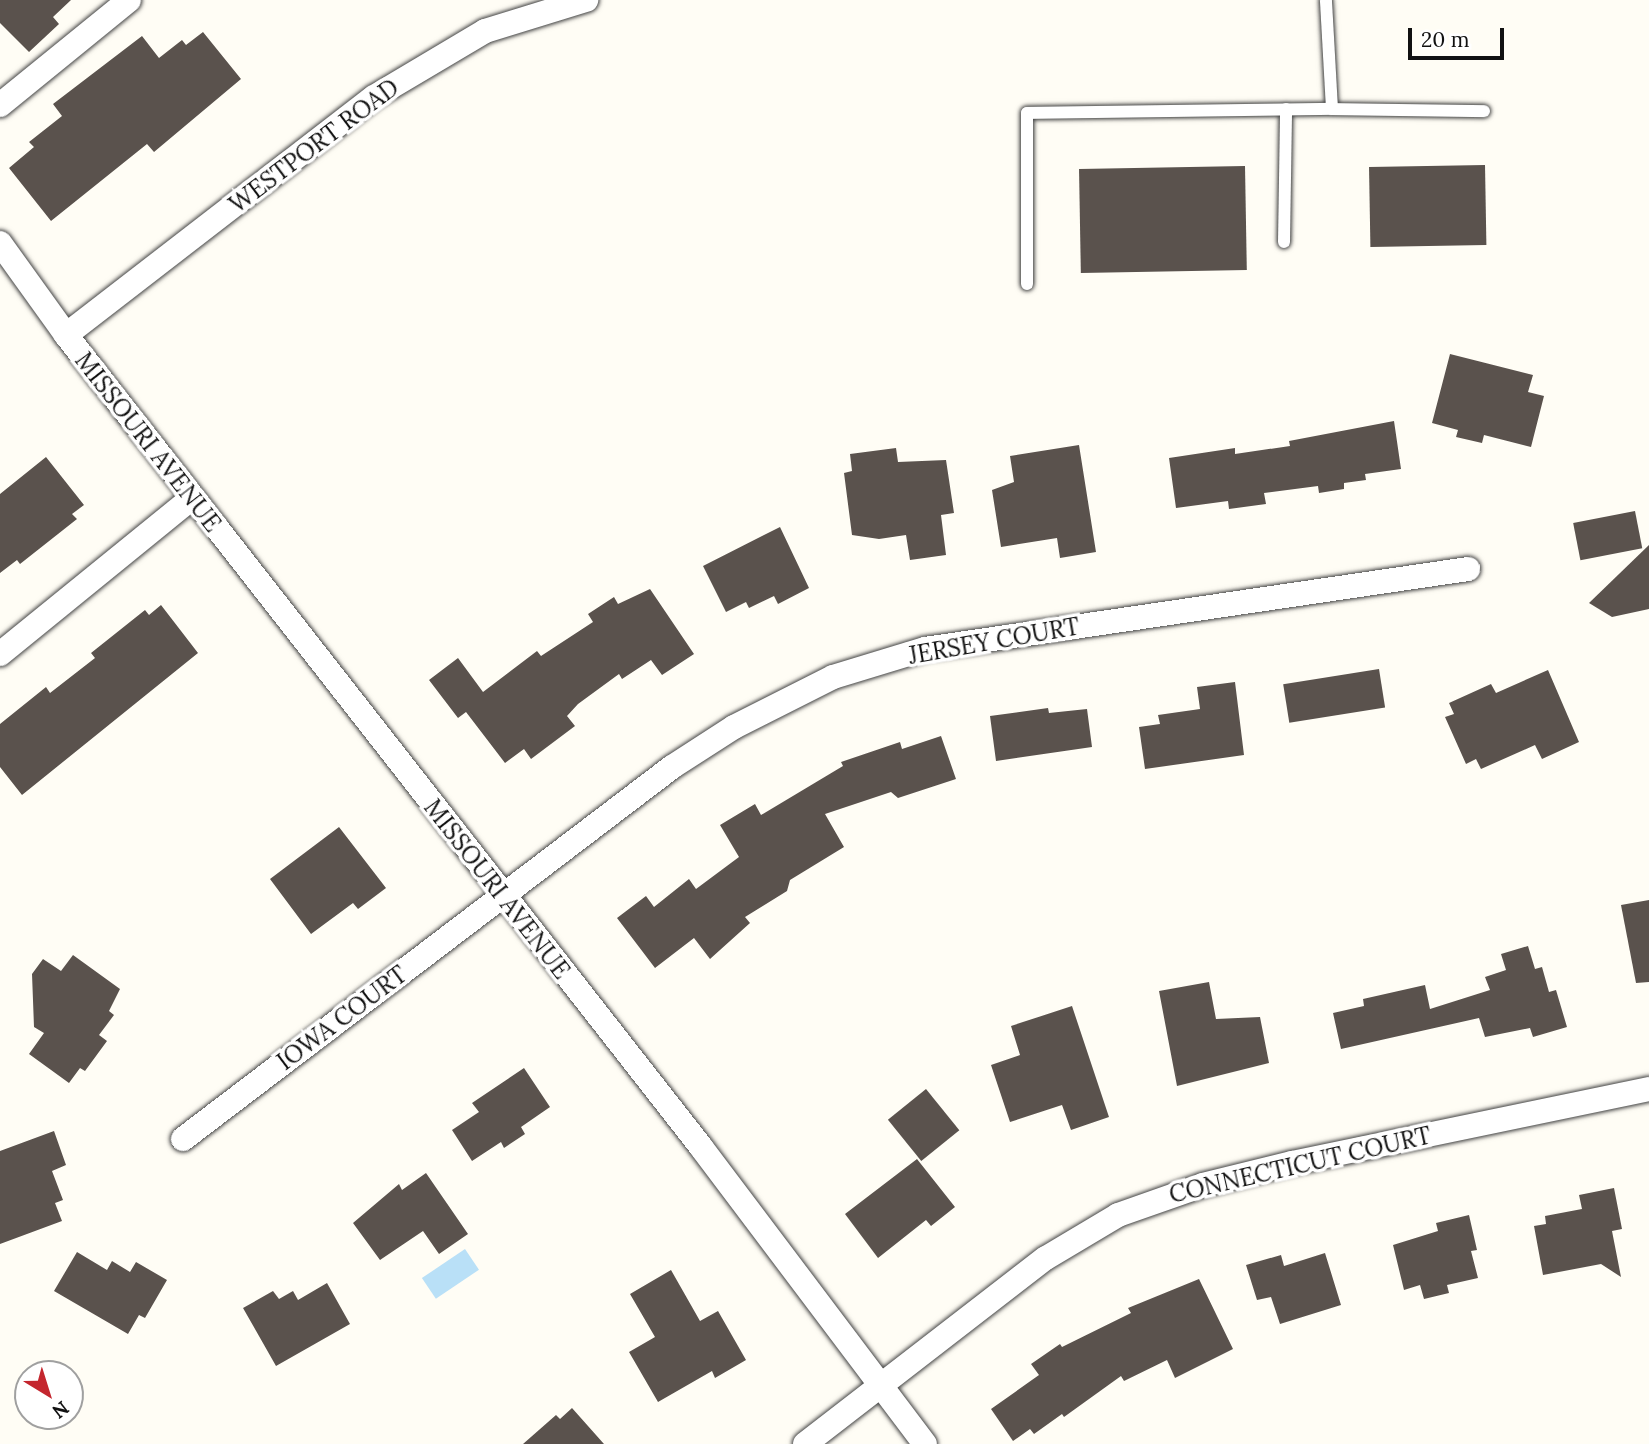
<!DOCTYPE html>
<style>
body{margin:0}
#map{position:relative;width:1649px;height:1444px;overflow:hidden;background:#fffdf5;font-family:Lora,serif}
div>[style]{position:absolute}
.water>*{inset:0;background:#b9e0f7;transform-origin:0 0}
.building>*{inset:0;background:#5a524d;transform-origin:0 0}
.roads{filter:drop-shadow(0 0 2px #444) drop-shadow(0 0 2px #444)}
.service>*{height:12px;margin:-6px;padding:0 6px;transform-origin:6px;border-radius:6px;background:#fff}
.minor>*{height:24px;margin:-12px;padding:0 12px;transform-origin:12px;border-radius:12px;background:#fff}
span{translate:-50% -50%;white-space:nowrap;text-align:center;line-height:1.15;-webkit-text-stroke:7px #fff;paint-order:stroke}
.street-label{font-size:24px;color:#111}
.north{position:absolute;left:14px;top:1360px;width:70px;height:70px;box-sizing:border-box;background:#fff;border:2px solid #a0a0a0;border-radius:50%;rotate:142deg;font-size:19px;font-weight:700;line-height:28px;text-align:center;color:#111}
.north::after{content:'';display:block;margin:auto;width:24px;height:32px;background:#c4262e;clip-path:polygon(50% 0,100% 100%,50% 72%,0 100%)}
.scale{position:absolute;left:1408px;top:28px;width:96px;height:32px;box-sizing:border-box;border:4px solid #111;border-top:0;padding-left:9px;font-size:21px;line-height:24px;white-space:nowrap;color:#111;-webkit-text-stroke:5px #fff;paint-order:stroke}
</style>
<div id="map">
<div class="water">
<i style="left:465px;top:1249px;width:25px;height:52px;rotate:56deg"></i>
</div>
<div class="building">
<i style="clip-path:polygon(0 0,71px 0,53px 17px,59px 24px,29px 52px,0 23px)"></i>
<i style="clip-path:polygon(203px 32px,241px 79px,154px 152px,147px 144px,51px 221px,9px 168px,34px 147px,29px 142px,62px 116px,53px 104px,142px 36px,159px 58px,182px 40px,186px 45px)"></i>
<i style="left:1485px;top:165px;width:80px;height:116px;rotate:89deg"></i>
<i style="left:1245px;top:166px;width:104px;height:166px;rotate:89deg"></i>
<i style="clip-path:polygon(1450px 354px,1533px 375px,1528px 392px,1544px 396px,1531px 447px,1484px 435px,1482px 443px,1456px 437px,1458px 430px,1432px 423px)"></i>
<i style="clip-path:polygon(1394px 421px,1401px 469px,1365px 474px,1366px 480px,1344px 483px,1344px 489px,1319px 493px,1318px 486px,1264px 493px,1266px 504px,1229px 509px,1228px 501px,1176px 508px,1169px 458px,1235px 448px,1235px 454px,1290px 446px,1289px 441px)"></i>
<i style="clip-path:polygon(1079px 445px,1096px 552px,1060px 558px,1057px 538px,1001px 547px,992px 490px,1014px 482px,1010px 456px)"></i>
<i style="clip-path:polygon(896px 448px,898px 462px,946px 460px,954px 513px,941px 515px,946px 555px,910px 560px,906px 535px,879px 539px,852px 535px,844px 473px,852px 471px,850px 454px)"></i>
<i style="clip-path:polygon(46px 457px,84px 505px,72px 514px,77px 519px,20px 564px,17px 560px,0 573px,0 494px)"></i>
<i style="left:1635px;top:511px;width:38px;height:63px;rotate:79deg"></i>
<i style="clip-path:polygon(780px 527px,809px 588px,778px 604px,774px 596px,749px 608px,746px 602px,726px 612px,703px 566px)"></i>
<i style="clip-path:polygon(1649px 545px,1649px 609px,1612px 617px,1589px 603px)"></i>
<i style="clip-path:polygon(650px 589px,694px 654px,662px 675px,651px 660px,622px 679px,619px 674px,578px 704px,567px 716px,575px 726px,531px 759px,524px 749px,505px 763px,466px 712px,458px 718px,429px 680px,458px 658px,483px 692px,537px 651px,541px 656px,593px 622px,588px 614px,614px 597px,618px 604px)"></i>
<i style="clip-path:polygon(161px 605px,198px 653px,22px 795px,0 767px,0 724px,46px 687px,50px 693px,95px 658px,91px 653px,145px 610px,149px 615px)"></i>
<i style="left:1379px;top:669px;width:39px;height:97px;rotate:81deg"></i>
<i style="clip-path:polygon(1548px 670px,1579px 742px,1542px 759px,1535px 745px,1481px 769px,1476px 759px,1466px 764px,1445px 717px,1454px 714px,1449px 703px,1491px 684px,1496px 693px)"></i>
<i style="clip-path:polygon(1235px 682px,1244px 755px,1145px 769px,1139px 727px,1160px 724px,1158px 715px,1200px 709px,1197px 687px)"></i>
<i style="clip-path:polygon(1048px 708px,1049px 713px,1087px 709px,1092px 747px,996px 761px,990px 716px)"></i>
<i style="clip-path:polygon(941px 736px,956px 779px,898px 798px,891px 792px,825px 814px,844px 847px,790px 880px,787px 891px,745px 917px,750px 923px,710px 959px,694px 938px,655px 968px,617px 918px,646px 896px,654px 907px,689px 879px,696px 889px,739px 857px,720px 825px,755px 804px,761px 815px,843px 766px,841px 762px,900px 742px,902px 749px)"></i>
<i style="clip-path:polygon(339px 827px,386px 888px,358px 909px,353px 903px,311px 934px,270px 879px)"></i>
<i style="clip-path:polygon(1649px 900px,1649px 982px,1636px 983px,1621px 905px)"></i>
<i style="clip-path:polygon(1528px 946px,1535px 969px,1542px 967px,1549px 992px,1556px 990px,1567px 1027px,1533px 1037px,1530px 1028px,1485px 1037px,1479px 1018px,1341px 1049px,1333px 1013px,1364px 1006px,1363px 999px,1425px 985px,1430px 1009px,1490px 990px,1485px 977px,1506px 970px,1501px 954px)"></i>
<i style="clip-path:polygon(73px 955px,120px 989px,109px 1011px,114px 1015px,99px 1035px,107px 1041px,85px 1071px,80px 1068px,69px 1083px,29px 1054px,44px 1033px,34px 1027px,32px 974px,43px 959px,61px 971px)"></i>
<i style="clip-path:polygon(1209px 982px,1216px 1019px,1260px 1017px,1269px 1063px,1177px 1086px,1159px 991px)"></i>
<i style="clip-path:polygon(1072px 1006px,1109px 1117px,1071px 1130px,1062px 1105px,1010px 1122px,991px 1065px,1020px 1055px,1011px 1026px)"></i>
<i style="clip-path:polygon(524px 1068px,550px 1107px,521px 1127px,525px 1134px,504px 1148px,501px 1142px,472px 1161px,452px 1130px,479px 1112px,472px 1103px)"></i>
<i style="left:926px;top:1089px;width:53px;height:49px;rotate:51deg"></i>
<i style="clip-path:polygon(54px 1131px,66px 1165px,52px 1171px,63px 1200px,55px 1203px,62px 1221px,0 1244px,0 1151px)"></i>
<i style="clip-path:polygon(917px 1159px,955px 1207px,931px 1226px,926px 1220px,878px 1258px,845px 1214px)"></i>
<i style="clip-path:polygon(426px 1173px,468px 1234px,439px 1254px,423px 1231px,380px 1260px,353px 1223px,399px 1184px,402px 1190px)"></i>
<i style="clip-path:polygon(1614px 1188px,1622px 1229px,1612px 1231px,1621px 1277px,1601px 1264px,1543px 1275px,1534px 1226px,1546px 1224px,1545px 1216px,1582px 1209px,1579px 1195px)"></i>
<i style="clip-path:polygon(1469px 1215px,1477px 1250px,1471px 1251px,1478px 1278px,1447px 1285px,1449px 1293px,1424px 1299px,1420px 1285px,1404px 1290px,1393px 1245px,1438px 1231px,1436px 1223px)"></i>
<i style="clip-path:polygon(77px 1252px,107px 1270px,112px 1261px,130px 1272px,136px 1262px,167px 1280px,145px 1318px,139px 1315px,128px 1334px,54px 1291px)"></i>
<i style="clip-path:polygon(1325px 1253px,1341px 1305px,1280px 1324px,1271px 1297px,1257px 1300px,1246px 1265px,1281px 1255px,1284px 1266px)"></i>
<i style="clip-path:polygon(671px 1270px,700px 1321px,718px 1311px,746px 1360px,715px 1378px,712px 1371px,658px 1402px,629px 1352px,655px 1337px,630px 1294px)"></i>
<i style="clip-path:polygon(1199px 1279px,1233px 1349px,1175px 1378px,1167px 1360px,1124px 1381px,1121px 1376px,1064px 1417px,1062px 1414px,1034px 1434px,1030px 1429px,1013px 1441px,991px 1409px,1039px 1375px,1031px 1364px,1060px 1344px,1062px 1347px,1131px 1313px,1128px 1308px)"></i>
<i style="clip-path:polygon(327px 1283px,350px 1324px,276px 1366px,243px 1308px,273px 1291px,279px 1299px,293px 1291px,298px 1300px)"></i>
<i style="clip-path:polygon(572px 1408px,604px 1444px,523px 1444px,556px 1415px,560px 1419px)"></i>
</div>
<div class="roads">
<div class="service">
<i style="left:1332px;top:109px;width:152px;rotate:0.8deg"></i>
<i style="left:1284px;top:242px;width:133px;rotate:-89.1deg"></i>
<i style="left:1027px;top:284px;width:171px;rotate:-90deg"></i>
<i style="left:1027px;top:113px;width:305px;rotate:-0.8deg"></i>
<i style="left:1332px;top:109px;width:109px;rotate:-93.2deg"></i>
</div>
<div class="minor">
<i style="left:0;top:105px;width:166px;rotate:-39.1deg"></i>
<i style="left:0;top:243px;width:113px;rotate:54.3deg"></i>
<i style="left:66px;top:335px;width:1031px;rotate:51.97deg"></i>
<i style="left:701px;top:1147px;width:372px;rotate:53deg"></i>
<i style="left:66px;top:335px;width:389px;rotate:-37.7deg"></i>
<i style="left:374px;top:97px;width:129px;rotate:-30.7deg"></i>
<i style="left:485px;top:31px;width:106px;rotate:-17.1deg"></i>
<i style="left:0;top:654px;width:246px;rotate:-39.1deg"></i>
<i style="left:183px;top:1139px;width:614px;rotate:-37.26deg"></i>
<i style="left:672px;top:767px;width:74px;rotate:-32.8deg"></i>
<i style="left:734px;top:727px;width:111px;rotate:-26.8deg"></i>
<i style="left:833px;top:677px;width:96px;rotate:-16.9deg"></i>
<i style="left:925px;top:649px;width:549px;rotate:-8.38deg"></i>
<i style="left:805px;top:1444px;width:304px;rotate:-37.7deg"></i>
<i style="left:1046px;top:1258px;width:84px;rotate:-30.8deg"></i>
<i style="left:1118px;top:1215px;width:90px;rotate:-19.4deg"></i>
<i style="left:1203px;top:1185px;width:92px;rotate:-13.9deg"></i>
<i style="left:1292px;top:1163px;width:365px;rotate:-11.7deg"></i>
</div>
</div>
<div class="street-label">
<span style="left:314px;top:146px;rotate:-37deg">WESTPORT ROAD</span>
<span style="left:148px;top:442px;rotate:52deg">MISSOURI AVENUE</span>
<span style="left:994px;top:641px;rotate:-10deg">JERSEY COURT</span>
<span style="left:497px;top:889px;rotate:52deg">MISSOURI AVENUE</span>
<span style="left:342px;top:1018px;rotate:-37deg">IOWA COURT</span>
<span style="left:1300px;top:1165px;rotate:-13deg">CONNECTICUT COURT</span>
</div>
<div class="north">N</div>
<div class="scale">20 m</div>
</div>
